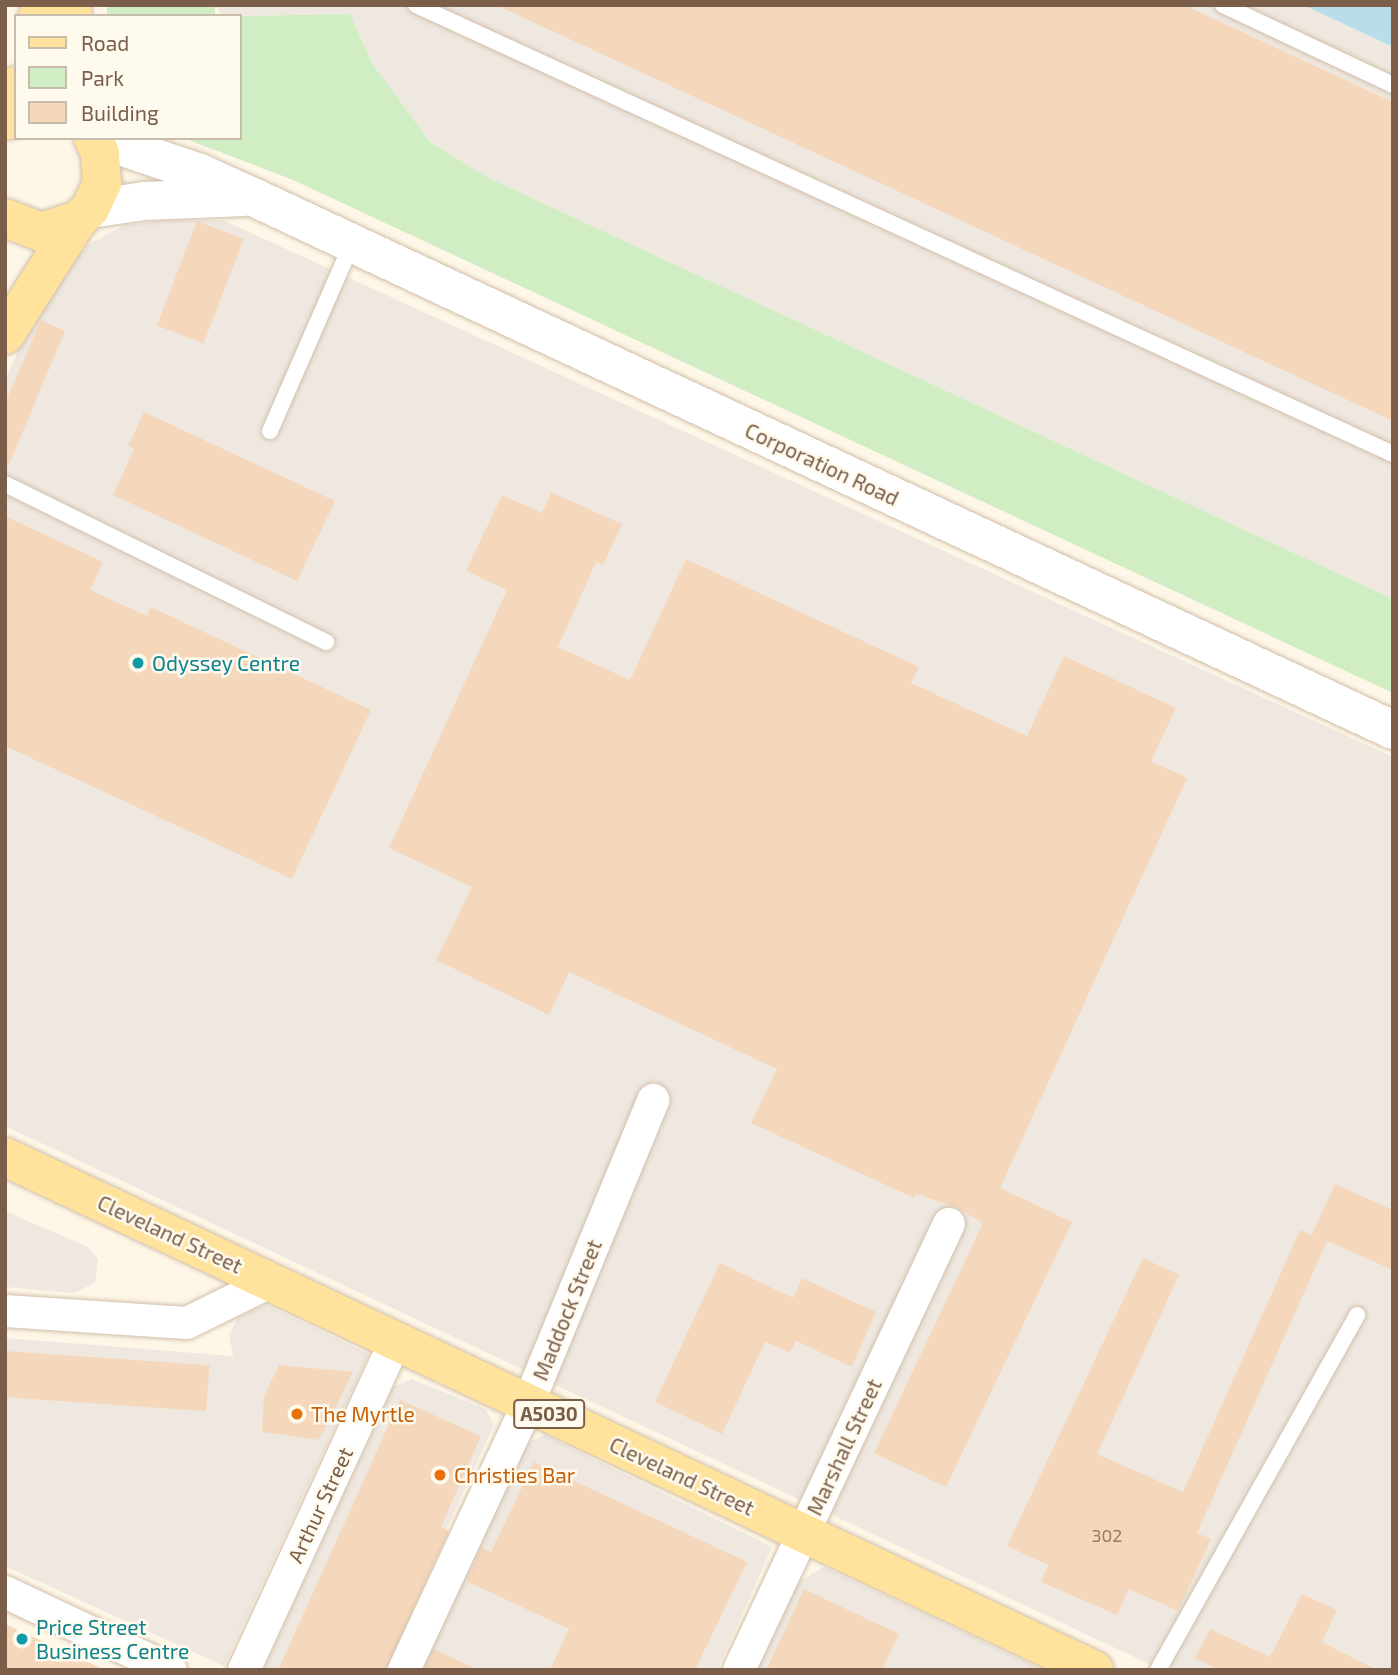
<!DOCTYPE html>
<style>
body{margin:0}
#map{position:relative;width:1398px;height:1675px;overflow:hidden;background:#fef7e7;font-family:"Exo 2",sans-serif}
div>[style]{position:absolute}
.industrial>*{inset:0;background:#eee8e0}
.green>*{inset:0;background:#d1edc4;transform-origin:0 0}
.water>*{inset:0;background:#b9dee9}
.building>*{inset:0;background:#f5d8bc;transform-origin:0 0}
.roads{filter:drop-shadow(0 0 2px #d1bfab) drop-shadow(0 0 2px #d1bfab)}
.lane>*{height:16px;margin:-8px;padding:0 8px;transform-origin:8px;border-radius:8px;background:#fff}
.street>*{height:32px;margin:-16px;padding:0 16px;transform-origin:16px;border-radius:16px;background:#fff}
.secondary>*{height:38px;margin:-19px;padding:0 19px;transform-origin:19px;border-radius:19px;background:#fff}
.primary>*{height:38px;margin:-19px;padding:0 19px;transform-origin:19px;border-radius:19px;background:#ffe39c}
.dots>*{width:19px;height:19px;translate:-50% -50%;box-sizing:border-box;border:4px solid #fffaee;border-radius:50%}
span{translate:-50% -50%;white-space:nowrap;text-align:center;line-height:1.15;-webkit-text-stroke:5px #fffaee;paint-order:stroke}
.number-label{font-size:18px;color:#997c66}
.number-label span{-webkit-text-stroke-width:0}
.shield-label span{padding:2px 5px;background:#fffaee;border:2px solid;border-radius:5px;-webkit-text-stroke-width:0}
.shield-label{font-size:19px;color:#7a5e49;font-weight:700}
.street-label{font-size:21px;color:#7a5e49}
.culture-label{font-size:21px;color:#0d838f}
.left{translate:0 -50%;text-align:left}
.food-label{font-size:21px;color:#c56008}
.frame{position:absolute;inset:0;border:7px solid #7a5e49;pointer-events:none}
.legend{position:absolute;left:14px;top:14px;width:228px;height:126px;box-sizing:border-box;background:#fffaee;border:2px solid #cabcac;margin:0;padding:9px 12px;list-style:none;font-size:21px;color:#7a5e49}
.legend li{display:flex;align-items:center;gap:14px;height:35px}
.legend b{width:35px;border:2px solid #cabcac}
</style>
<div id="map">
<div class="industrial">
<i style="clip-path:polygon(215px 5px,1303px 5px,1393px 47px,1393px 599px,487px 177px,430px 142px,372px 63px,350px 14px,222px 16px)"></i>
<i style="clip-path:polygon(167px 220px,223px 220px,1393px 757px,1393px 1670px,1162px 1670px,5px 1126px,5px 380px,44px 293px,89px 244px,125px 225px)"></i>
<i style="clip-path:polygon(5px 1211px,88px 1247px,98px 1259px,95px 1283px,74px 1293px,5px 1287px)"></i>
<i style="clip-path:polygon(266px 1305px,369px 1354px,224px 1666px,5px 1566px,5px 1338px,233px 1356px,229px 1335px,238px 1317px)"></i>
<i style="clip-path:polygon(412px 1379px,485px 1409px,494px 1425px,382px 1670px,263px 1670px,393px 1387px)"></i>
<i style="clip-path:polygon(545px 1435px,772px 1547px,717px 1670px,420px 1670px,519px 1446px)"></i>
<i style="clip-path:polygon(824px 1567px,1044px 1670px,754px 1670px,794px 1584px)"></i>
</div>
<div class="green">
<i style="left:107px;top:5px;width:108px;height:11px"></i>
<i style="clip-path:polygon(350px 14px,372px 63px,430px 142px,487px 177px,1393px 599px,1393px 693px,293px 180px,183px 138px,240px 138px,240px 16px,235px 16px)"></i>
</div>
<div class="water">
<i style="clip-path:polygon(1303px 5px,1393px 5px,1393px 47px)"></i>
</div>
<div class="building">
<i style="clip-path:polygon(496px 5px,1184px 5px,1393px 102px,1393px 421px)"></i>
<i style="left:197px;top:221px;width:50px;height:112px;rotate:21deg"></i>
<i style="clip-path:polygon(41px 320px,65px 331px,5px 474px,5px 403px)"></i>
<i style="clip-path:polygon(144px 412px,335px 501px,297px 581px,113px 495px,134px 449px,128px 446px)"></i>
<i style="clip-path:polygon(551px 492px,622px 524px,603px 565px,596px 562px,558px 647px,630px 680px,686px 559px,919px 667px,911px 683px,1027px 736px,1064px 656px,1176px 708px,1151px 761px,1187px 778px,1000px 1188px,1072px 1222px,946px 1487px,874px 1453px,983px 1223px,956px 1207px,916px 1194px,914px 1198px,751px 1123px,777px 1069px,569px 972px,549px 1015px,436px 960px,472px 887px,389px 848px,507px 590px,466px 571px,502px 495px,542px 513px)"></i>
<i style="clip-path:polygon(5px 516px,103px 562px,90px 590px,147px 616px,151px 607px,371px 710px,292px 879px,5px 746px)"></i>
<i style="clip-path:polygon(1335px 1184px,1393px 1210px,1393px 1270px,1327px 1241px,1197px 1533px,1211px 1539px,1178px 1611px,1129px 1589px,1117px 1615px,1041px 1582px,1048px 1565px,1007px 1546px,1143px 1258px,1179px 1275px,1097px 1454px,1183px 1492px,1300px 1230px,1322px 1239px,1312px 1234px)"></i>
<i style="clip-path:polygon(720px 1263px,793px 1298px,802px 1278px,876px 1312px,852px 1367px,796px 1341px,790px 1353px,765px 1342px,722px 1434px,655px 1402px)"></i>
<i style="left:5px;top:1351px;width:205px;height:46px;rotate:4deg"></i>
<i style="clip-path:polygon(279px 1365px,353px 1372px,319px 1440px,262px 1432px,264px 1396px)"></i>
<i style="clip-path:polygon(400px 1400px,481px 1436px,441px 1527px,449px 1531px,386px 1670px,278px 1670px)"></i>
<i style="clip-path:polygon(534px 1462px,747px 1562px,695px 1670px,550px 1670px,569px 1629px,466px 1581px,482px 1547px,491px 1552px)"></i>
<i style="clip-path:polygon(804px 1589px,899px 1634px,882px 1670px,766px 1670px)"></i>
<i style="clip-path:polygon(1302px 1594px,1337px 1610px,1322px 1642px,1377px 1670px,1219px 1670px,1195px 1658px,1210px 1629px,1270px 1657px)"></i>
<i style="clip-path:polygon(5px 1624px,105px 1670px,5px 1670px)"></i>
<i style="clip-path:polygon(434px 1649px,478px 1670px,424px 1670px)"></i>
</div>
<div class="roads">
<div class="lane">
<i style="left:416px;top:5px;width:1075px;rotate:24.68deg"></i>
<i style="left:1223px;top:5px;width:188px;rotate:25.2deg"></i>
<i style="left:270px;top:431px;width:205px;rotate:-66.4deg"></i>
<i style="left:5px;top:484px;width:358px;rotate:26.2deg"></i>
<i style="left:1158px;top:1670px;width:407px;rotate:-60.7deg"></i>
</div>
<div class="street">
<i style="left:5px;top:1311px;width:182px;rotate:3.8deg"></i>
<i style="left:187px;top:1323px;width:93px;rotate:-26.3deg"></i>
<i style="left:5px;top:1592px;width:183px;rotate:25.2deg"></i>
<i style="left:244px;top:1670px;width:362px;rotate:-65.3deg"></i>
<i style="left:404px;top:1670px;width:293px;rotate:-65deg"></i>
<i style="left:528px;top:1404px;width:329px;rotate:-67.6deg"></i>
<i style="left:739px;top:1670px;width:493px;rotate:-64.8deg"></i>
</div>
<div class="secondary">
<i style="left:96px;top:138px;width:110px;rotate:18.6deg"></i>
<i style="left:200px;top:173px;width:58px;rotate:24.4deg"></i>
<i style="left:253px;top:197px;width:1258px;rotate:25.06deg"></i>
<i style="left:90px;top:209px;width:55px;rotate:-8.4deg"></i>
<i style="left:144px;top:201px;width:100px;rotate:-2.3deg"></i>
</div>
<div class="primary">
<i style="left:71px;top:5px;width:11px;rotate:80deg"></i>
<i style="left:38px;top:16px;width:12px;rotate:-66deg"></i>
<i style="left:9px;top:120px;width:35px;rotate:-78deg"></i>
<i style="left:5px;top:218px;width:39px;rotate:21deg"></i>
<i style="left:41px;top:232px;width:39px;rotate:-18deg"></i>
<i style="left:78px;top:220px;width:16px;rotate:-43deg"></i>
<i style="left:90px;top:209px;width:29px;rotate:-65deg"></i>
<i style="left:102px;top:183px;width:30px;rotate:-94deg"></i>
<i style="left:100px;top:153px;width:17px;rotate:-115deg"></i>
<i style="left:5px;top:335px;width:136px;rotate:-57.6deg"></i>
<i style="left:5px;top:1157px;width:1204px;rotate:25.22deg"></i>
</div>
</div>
<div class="dots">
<i style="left:138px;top:663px;background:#0f9aa8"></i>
<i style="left:297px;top:1414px;background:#e8710a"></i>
<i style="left:440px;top:1475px;background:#e8710a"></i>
<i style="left:22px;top:1639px;background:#0f9aa8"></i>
</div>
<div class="number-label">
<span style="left:1107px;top:1535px">302</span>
</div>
<div class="shield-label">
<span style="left:549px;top:1414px">A5030</span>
</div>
<div class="street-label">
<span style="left:822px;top:464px;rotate:25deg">Corporation Road</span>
<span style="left:170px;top:1234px;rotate:25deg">Cleveland Street</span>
<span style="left:567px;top:1310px;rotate:-68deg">Maddock Street</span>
<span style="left:844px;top:1447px;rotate:-65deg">Marshall Street</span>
<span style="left:682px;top:1476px;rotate:25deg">Cleveland Street</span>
<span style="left:320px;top:1505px;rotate:-65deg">Arthur Street</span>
</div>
<div class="culture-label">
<span class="left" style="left:152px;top:663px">Odyssey Centre</span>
<span class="left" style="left:36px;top:1639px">Price Street<br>Business Centre</span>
</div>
<div class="food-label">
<span class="left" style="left:311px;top:1414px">The Myrtle</span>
<span class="left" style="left:454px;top:1475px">Christies Bar</span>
</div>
<div class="frame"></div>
<ul class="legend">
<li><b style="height:9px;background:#ffe39c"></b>Road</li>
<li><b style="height:19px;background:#d1edc4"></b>Park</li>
<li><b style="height:19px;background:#f5d8bc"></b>Building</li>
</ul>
</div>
